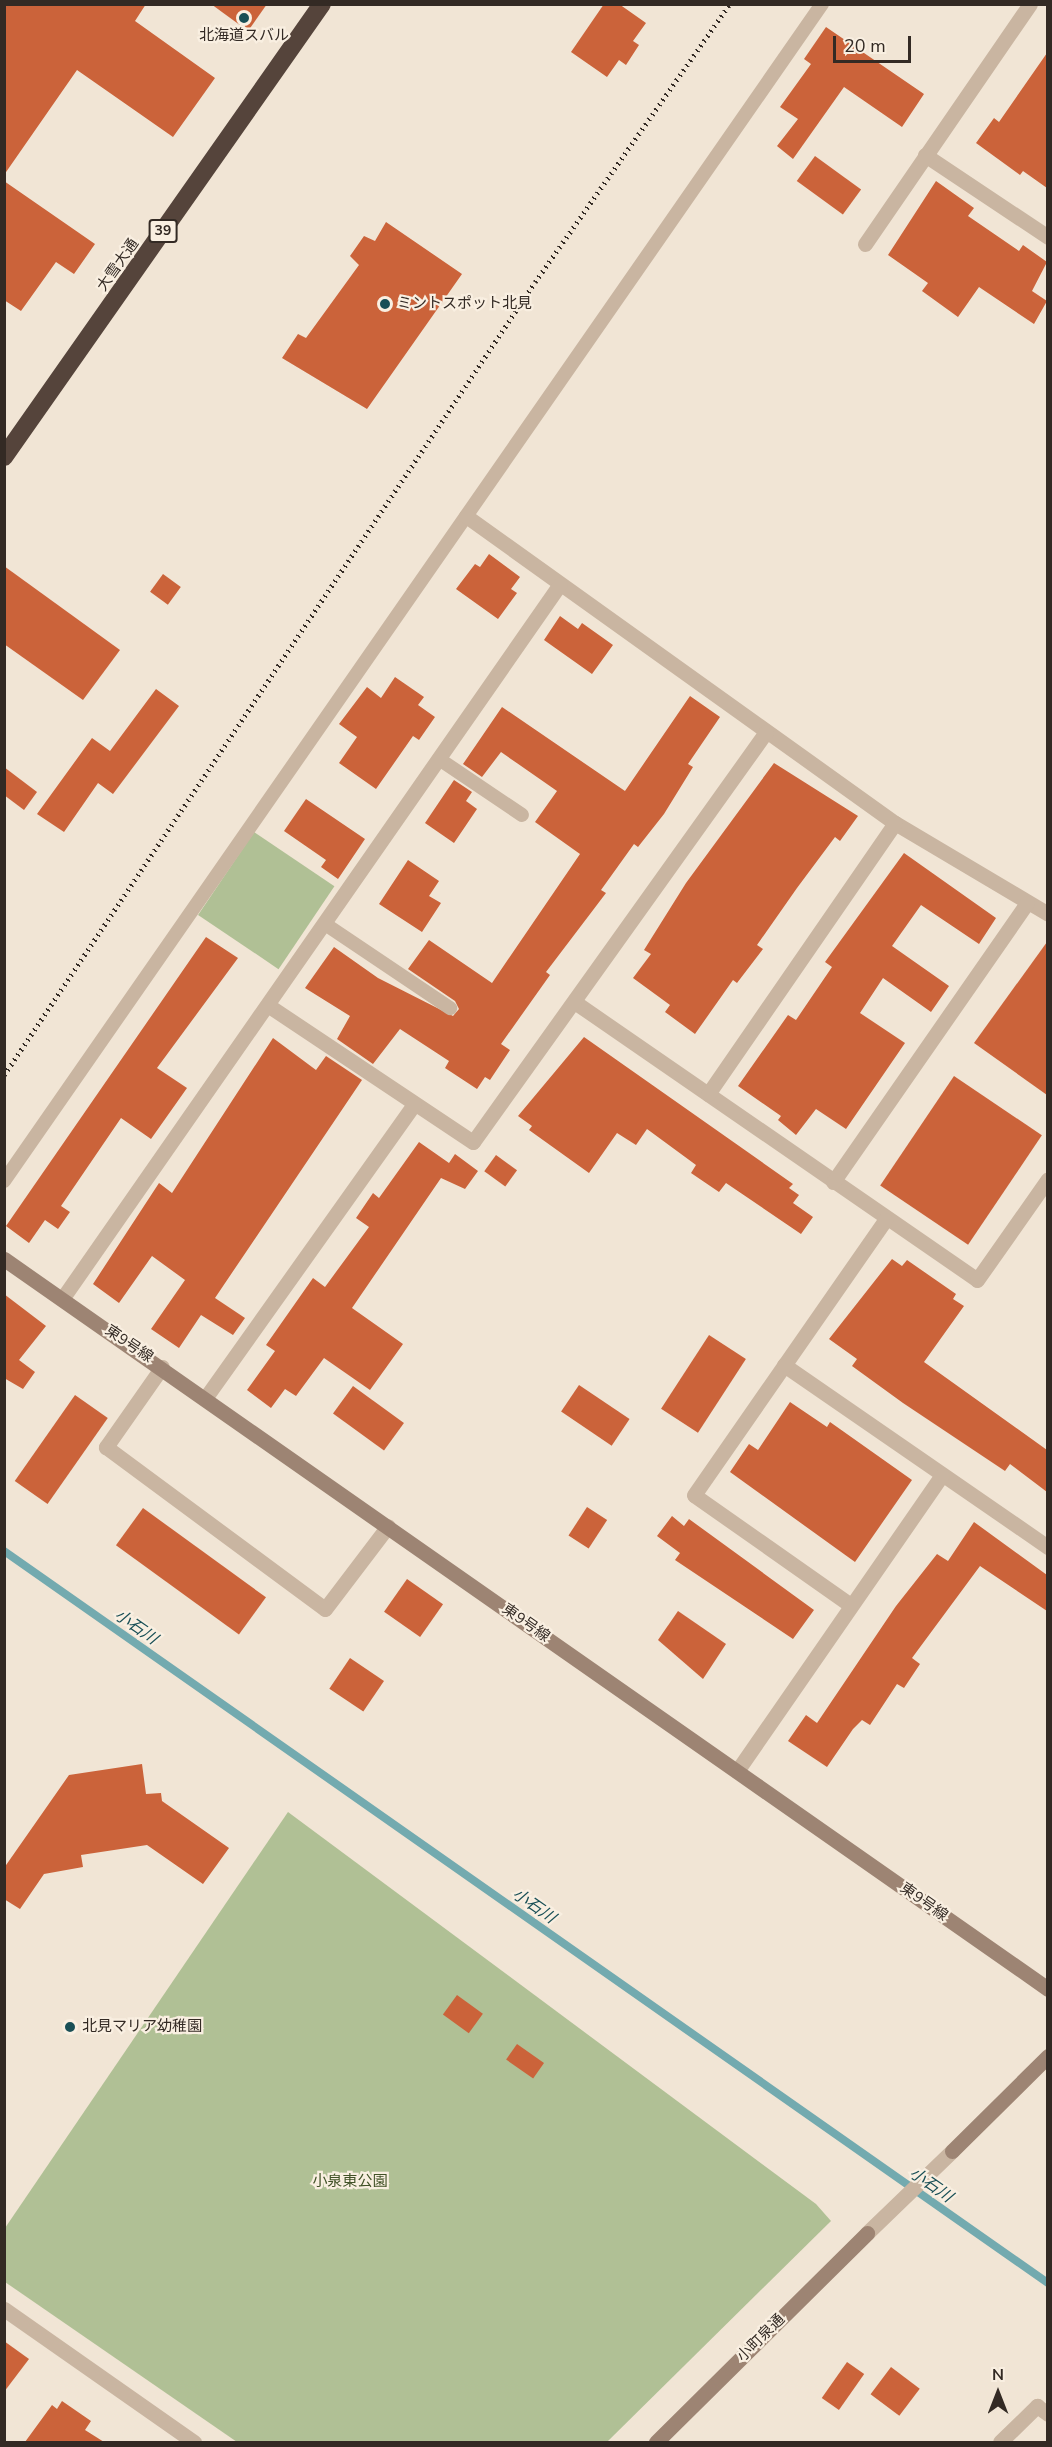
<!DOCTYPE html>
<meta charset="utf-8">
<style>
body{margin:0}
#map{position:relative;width:1052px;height:2447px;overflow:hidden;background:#f1e5d5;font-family:"Nunito Sans","Noto Sans JP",sans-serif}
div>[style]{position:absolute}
.green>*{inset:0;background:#b0c095;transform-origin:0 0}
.stream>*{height:8px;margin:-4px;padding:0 4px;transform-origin:4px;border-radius:4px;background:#73aaaf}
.building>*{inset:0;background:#cb633a;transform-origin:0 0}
.lane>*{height:14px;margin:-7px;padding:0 7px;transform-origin:7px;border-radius:7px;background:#c9b5a1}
.street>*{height:15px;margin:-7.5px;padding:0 7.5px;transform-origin:7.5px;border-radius:7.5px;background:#c9b5a1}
.secondary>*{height:15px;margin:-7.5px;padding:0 7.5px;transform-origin:7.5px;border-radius:7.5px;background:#9d8473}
.highway>*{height:18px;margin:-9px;padding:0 9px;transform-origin:9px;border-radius:9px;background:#55443b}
.rail>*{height:4.5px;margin-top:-2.25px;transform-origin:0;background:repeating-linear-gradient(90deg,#332a24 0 1.5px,transparent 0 6px)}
.dots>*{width:16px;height:16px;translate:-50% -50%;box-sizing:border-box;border:3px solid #f9efe1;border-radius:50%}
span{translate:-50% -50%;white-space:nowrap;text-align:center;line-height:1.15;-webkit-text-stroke:4.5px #f9efe1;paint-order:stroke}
.shield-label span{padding:2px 4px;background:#f9efe1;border:2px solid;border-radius:4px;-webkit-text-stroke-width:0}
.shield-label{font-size:14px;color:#332a24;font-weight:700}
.poi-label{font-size:15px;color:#332a24}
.left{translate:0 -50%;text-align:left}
.street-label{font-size:15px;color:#332a24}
.park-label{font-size:15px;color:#415227}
.water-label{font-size:16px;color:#194f56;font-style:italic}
.frame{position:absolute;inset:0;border:6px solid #332a24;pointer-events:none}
.north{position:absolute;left:968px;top:2363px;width:60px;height:60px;-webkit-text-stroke:4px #f9efe1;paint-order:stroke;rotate:0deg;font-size:16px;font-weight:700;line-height:24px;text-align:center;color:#332a24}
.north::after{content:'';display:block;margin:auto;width:21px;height:27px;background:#332a24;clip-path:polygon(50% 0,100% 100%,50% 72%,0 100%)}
.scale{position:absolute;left:833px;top:36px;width:78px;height:27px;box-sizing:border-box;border:3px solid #332a24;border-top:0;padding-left:8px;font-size:18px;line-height:21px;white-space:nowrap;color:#332a24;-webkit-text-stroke:4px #f9efe1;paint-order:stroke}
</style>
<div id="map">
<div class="green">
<i style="left:254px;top:832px;width:97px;height:100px;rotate:34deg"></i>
<i style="clip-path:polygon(288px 1812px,816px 2204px,831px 2221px,607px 2442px,237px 2442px,5px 2282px,5px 2228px)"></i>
</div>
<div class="stream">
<i style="left:4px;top:1551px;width:1275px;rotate:35.04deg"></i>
</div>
<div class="building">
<i style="clip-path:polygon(4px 4px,146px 4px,135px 21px,215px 78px,173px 137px,77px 70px,4px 175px)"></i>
<i style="clip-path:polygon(211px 4px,267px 4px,248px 31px)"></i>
<i style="clip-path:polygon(604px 4px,619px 4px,646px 23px,633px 41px,639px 45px,626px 65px,619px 60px,607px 77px,571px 52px)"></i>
<i style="clip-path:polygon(826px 27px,924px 94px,902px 127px,844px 87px,793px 159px,777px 146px,798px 119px,780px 107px,811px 64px,804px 59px)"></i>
<i style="clip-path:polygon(1047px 53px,1047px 188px,1023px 171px,1020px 175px,976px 143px,994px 118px,999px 122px)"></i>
<i style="left:815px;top:156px;width:57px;height:31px;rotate:36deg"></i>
<i style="clip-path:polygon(4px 181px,95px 244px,74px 274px,56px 262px,21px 311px,4px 300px)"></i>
<i style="clip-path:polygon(936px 181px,974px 208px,968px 216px,1019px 251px,1023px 245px,1047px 262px,1032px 291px,1047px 301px,1034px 324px,979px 287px,958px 317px,922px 291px,928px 283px,888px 255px)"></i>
<i style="clip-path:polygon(386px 222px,462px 274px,367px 409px,282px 358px,298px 334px,306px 338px,359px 265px,350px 256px,364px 236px,375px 241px)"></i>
<i style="clip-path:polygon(489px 554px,520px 577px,511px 589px,517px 593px,498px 619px,456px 589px,475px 564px,480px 567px)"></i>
<i style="clip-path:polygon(4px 566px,120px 650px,83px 700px,4px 644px)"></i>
<i style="left:163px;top:574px;width:22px;height:22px;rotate:36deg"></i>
<i style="clip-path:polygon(560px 616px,578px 629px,582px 623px,613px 645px,592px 674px,544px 640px)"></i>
<i style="clip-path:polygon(395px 677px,424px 697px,418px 705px,435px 717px,419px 740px,413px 736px,376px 789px,339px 763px,357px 737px,339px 724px,367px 687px,381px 698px)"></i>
<i style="clip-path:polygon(156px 689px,179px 706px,113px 794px,98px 783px,64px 832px,37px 814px,92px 738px,110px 751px)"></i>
<i style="clip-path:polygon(690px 696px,720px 717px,688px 764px,693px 767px,664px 814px,638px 847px,634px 844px,601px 890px,606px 893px,546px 972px,550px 975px,501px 1044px,510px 1050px,490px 1080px,485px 1077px,477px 1089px,445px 1068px,449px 1061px,400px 1029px,373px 1064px,337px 1039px,350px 1016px,305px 988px,334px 947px,378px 978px,453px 1016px,459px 1009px,455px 1001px,408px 969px,429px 940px,492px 983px,580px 854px,535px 822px,557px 791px,501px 752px,482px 777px,463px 764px,502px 707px,625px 791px)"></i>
<i style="clip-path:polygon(774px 763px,858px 816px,840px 841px,835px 837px,797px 888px,757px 945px,763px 949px,737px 983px,733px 980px,695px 1034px,665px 1012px,670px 1005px,633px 978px,651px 954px,644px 950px,686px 883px)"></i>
<i style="clip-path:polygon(4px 767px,37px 792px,24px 810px,4px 795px)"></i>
<i style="clip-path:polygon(454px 780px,472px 792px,466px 801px,477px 809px,454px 843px,425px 823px)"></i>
<i style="clip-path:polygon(306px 799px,365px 839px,338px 879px,321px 867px,326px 860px,284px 831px)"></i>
<i style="clip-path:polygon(904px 853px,996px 918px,979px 944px,921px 905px,892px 946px,949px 986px,931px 1012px,883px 978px,860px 1013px,905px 1043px,846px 1129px,816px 1109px,796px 1135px,778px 1120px,781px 1116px,738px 1086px,788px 1015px,796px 1020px,832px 967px,825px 962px)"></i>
<i style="clip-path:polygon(408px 860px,439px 881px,429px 896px,441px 903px,422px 932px,379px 904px)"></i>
<i style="clip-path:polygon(206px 937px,238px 958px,157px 1068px,187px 1088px,151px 1139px,121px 1118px,61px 1206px,70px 1212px,58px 1229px,45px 1220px,29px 1243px,6px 1226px)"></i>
<i style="clip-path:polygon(1047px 942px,1047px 1095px,974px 1043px)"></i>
<i style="clip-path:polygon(584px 1037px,793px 1184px,789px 1188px,799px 1195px,793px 1203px,813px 1217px,801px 1234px,726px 1183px,719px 1192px,691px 1173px,696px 1165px,647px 1129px,636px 1145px,617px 1133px,589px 1173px,529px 1130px,532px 1126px,518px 1116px)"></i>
<i style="clip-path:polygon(273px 1038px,316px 1070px,326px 1056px,362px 1080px,215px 1298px,245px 1318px,233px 1335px,201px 1315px,179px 1348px,151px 1329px,185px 1280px,152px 1256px,119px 1303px,93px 1284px,159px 1183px,172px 1193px)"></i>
<i style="left:954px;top:1076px;width:106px;height:132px;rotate:34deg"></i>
<i style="clip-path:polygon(419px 1142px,449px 1163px,455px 1154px,478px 1171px,465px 1189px,441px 1178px,352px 1308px,403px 1344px,370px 1390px,324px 1358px,296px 1396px,285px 1389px,271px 1408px,247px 1390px,275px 1351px,266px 1345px,313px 1278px,325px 1287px,369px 1227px,356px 1218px,373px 1193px,379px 1198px)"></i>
<i style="left:496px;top:1155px;width:26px;height:20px;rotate:36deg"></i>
<i style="clip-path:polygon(892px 1259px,902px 1266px,907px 1260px,956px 1294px,953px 1299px,964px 1306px,924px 1362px,1047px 1450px,1047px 1492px,1010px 1464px,1005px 1471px,903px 1403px,852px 1366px,857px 1359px,829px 1339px)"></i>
<i style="clip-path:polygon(4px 1294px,46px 1326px,19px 1360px,35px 1372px,23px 1389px,4px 1378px)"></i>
<i style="left:709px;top:1335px;width:44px;height:88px;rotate:33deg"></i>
<i style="left:579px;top:1385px;width:61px;height:32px;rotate:34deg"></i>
<i style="left:353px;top:1386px;width:63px;height:34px;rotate:36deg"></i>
<i style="left:75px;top:1395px;width:40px;height:105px;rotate:35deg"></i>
<i style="clip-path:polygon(790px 1402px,827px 1427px,830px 1422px,912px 1480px,855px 1562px,730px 1472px,749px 1444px,758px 1450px)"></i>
<i style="left:587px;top:1507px;width:24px;height:34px;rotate:33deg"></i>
<i style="left:143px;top:1508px;width:152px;height:46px;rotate:36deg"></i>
<i style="clip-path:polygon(672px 1516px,684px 1526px,689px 1519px,814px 1610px,793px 1639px,675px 1560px,680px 1553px,657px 1536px)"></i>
<i style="clip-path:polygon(974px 1522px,1047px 1575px,1047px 1611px,980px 1566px,912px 1658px,920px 1664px,904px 1688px,897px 1684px,870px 1725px,862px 1720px,853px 1729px,827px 1767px,788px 1741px,806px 1715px,817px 1723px,896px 1606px,937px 1554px,948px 1561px)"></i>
<i style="left:407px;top:1579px;width:44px;height:40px;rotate:35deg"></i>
<i style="clip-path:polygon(678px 1611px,726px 1644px,703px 1679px,658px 1640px)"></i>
<i style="left:350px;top:1658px;width:41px;height:37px;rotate:34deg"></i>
<i style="clip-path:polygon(142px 1764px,146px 1794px,161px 1793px,162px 1801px,229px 1848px,203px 1884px,147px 1845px,81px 1855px,83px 1867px,44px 1874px,20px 1909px,4px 1899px,4px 1868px,69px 1775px)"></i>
<i style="left:457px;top:1995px;width:32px;height:24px;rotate:36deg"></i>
<i style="left:517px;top:2044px;width:33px;height:19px;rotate:35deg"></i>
<i style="clip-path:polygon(4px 2341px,29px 2359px,4px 2392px)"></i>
<i style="left:847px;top:2362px;width:21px;height:44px;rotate:35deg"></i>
<i style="left:891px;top:2367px;width:36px;height:34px;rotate:37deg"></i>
<i style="clip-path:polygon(62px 2401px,91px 2421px,85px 2430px,104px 2442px,25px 2442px,52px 2405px,57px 2409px)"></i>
</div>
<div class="lane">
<i style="left:439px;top:759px;width:100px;rotate:34deg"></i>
<i style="left:325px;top:924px;width:151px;rotate:33.9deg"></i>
<i style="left:4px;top:1181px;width:1433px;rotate:-55.2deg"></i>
</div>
<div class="street">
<i style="left:925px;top:155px;width:148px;rotate:33.7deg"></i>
<i style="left:865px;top:244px;width:291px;rotate:-55.5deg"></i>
<i style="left:466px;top:516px;width:528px;rotate:35.59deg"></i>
<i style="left:895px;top:823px;width:178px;rotate:30.7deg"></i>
<i style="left:576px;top:1003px;width:487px;rotate:34.6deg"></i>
<i style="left:977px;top:1280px;width:123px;rotate:-54.9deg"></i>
<i style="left:269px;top:1006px;width:245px;rotate:33.7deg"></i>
<i style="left:473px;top:1142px;width:504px;rotate:-54.45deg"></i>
<i style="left:708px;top:1094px;width:329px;rotate:-55.4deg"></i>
<i style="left:833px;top:1182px;width:340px;rotate:-55.2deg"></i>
<i style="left:62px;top:1299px;width:871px;rotate:-55.14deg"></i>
<i style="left:784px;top:1365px;width:321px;rotate:34.6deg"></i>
<i style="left:162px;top:1367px;width:98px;rotate:125deg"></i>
<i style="left:106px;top:1447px;width:272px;rotate:36.5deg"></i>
<i style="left:325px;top:1609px;width:104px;rotate:-52.8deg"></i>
<i style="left:206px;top:1397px;width:359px;rotate:-54.6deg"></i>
<i style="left:849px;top:1604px;width:189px;rotate:-144.9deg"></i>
<i style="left:694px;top:1495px;width:335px;rotate:-55.2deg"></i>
<i style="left:737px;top:1771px;width:360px;rotate:-55.3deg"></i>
<i style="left:867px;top:2233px;width:118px;rotate:-44deg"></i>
<i style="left:4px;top:2309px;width:232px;rotate:35deg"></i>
<i style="left:1000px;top:2442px;width:52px;rotate:-44.2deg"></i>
<i style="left:1037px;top:2406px;width:14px;rotate:36deg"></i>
</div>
<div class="secondary">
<i style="left:4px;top:1259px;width:1274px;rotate:34.96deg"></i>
<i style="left:952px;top:2151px;width:135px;rotate:-44.7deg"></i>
<i style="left:656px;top:2442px;width:297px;rotate:-44.7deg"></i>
</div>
<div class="highway">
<i style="left:4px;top:457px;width:553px;rotate:-54.93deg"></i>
</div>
<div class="rail">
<i style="left:4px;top:1075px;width:954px;rotate:-56.19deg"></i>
<i style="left:535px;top:282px;width:340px;rotate:-55deg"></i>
</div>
<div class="dots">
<i style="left:244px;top:18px;background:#194f56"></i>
<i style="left:385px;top:304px;background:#194f56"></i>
<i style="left:70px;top:2027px;background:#194f56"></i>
</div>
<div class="shield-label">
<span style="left:163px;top:231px">39</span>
</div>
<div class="poi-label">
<span style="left:244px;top:36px">北海道スバル</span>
<span class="left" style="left:397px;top:304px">ミントスポット北見</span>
<span class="left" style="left:82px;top:2027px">北見マリア幼稚園</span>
</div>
<div class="street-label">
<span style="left:118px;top:265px;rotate:-55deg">大雪大通</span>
<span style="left:129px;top:1344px;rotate:34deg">東9号線</span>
<span style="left:526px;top:1623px;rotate:35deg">東9号線</span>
<span style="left:924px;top:1902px;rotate:35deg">東9号線</span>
<span style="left:761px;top:2338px;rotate:-45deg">小町泉通</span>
</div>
<div class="park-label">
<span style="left:350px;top:2182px">小泉東公園</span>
</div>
<div class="water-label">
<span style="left:136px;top:1627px;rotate:35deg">小石川</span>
<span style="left:534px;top:1906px;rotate:35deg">小石川</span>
<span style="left:931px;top:2185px;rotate:35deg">小石川</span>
</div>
<div class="frame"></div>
<div class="north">N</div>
<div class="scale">20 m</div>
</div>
